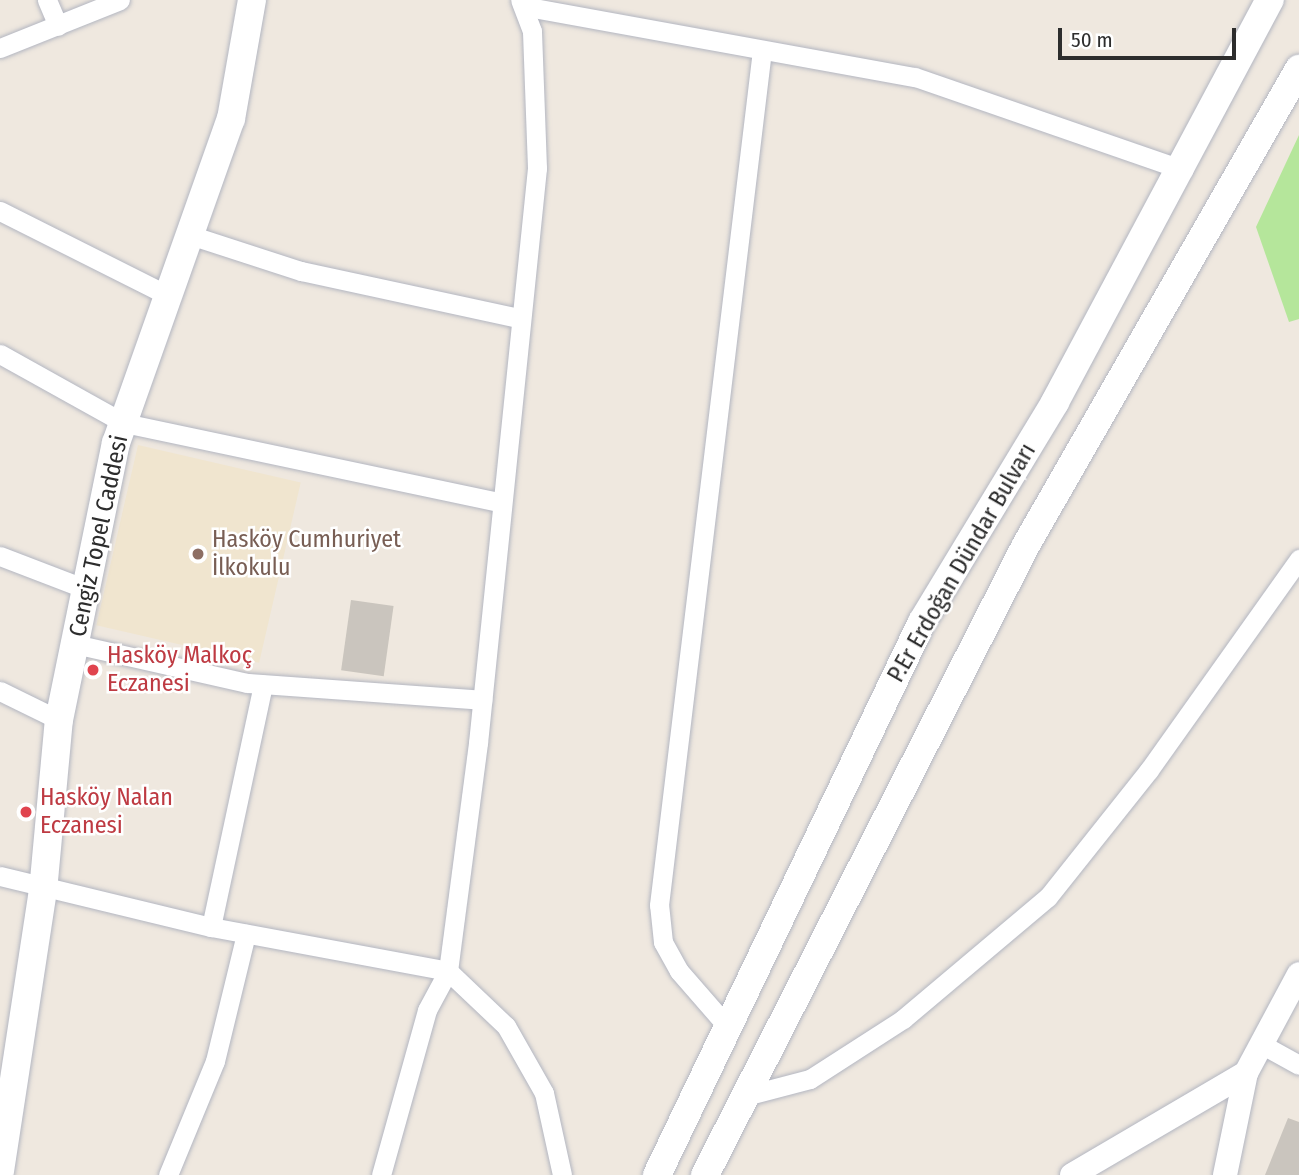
<!DOCTYPE html>
<meta charset="utf-8">
<style>
body{margin:0}
#map{position:relative;width:1299px;height:1175px;overflow:hidden;background:#efe8df;font-family:"Fira Sans Condensed",sans-serif}
div>[style]{position:absolute}
.education>*{inset:0;background:#f0e5cf;transform-origin:0 0}
.green>*{inset:0;background:#b5e69b}
.building>*{inset:0;background:#cac5be;transform-origin:0 0}
.roads{filter:drop-shadow(0 0 2px #b3b6c1) drop-shadow(0 0 2px #b3b6c1)}
.minor>*{height:19px;margin:-9.5px;padding:0 9.5px;transform-origin:9.5px;border-radius:9.5px;background:#fff}
.tertiary>*{height:24px;margin:-12px;padding:0 12px;transform-origin:12px;border-radius:12px;background:#fff}
.secondary>*{height:28px;margin:-14px;padding:0 14px;transform-origin:14px;border-radius:14px;background:#fff}
.dots>*{width:19px;height:19px;translate:-50% -50%;box-sizing:border-box;border:4px solid #fff;border-radius:50%}
span{translate:-50% -50%;white-space:nowrap;text-align:center;line-height:1.15;-webkit-text-stroke:5px #fff;paint-order:stroke}
.street-label{font-size:24px;color:#2d2d2d}
.education-label{font-size:24px;color:#785e54}
.left{translate:0 -50%;text-align:left}
.health-label{font-size:24px;color:#be3a42}
.scale{position:absolute;left:1058px;top:28px;width:178px;height:32px;box-sizing:border-box;border:4px solid #2d2d2d;border-top:0;padding-left:9px;font-size:21px;line-height:24px;white-space:nowrap;color:#2d2d2d;-webkit-text-stroke:5px #fff;paint-order:stroke}
</style>
<div id="map">
<div class="education">
<i style="left:138px;top:445px;width:167px;height:185px;rotate:13deg"></i>
</div>
<div class="green">
<i style="clip-path:polygon(1299px 135px,1299px 319px,1289px 322px,1256px 227px)"></i>
</div>
<div class="building">
<i style="left:351px;top:600px;width:43px;height:71px;rotate:8deg"></i>
<i style="clip-path:polygon(1288px 1118px,1299px 1122px,1299px 1175px,1265px 1175px)"></i>
</div>
<div class="roads">
<div class="minor">
<i style="left:47px;top:0;width:28px;rotate:67deg"></i>
<i style="left:523px;top:6px;width:398px;rotate:10.3deg"></i>
<i style="left:915px;top:77px;width:284px;rotate:19.1deg"></i>
<i style="left:0;top:48px;width:129px;rotate:-21.8deg"></i>
<i style="left:0;top:211px;width:191px;rotate:26.7deg"></i>
<i style="left:193px;top:236px;width:114px;rotate:18deg"></i>
<i style="left:301px;top:271px;width:223px;rotate:12.2deg"></i>
<i style="left:0;top:354px;width:142px;rotate:29.1deg"></i>
<i style="left:124px;top:423px;width:383px;rotate:11.9deg"></i>
<i style="left:0;top:556px;width:92px;rotate:21deg"></i>
<i style="left:75px;top:644px;width:176px;rotate:12.8deg"></i>
<i style="left:247px;top:683px;width:236px;rotate:4.1deg"></i>
<i style="left:0;top:691px;width:66px;rotate:26.2deg"></i>
<i style="left:0;top:876px;width:217px;rotate:13.6deg"></i>
<i style="left:211px;top:927px;width:241px;rotate:10.5deg"></i>
<i style="left:448px;top:971px;width:80px;rotate:43.5deg"></i>
<i style="left:506px;top:1026px;width:77px;rotate:60.4deg"></i>
<i style="left:544px;top:1093px;width:84px;rotate:77.6deg"></i>
<i style="left:211px;top:927px;width:248px;rotate:-77.9deg"></i>
<i style="left:726px;top:1025px;width:72px;rotate:-131deg"></i>
<i style="left:679px;top:971px;width:33px;rotate:-119deg"></i>
<i style="left:663px;top:942px;width:37px;rotate:-96deg"></i>
<i style="left:659px;top:905px;width:861px;rotate:-83.13deg"></i>
<i style="left:1261px;top:1044px;width:43px;rotate:28.9deg"></i>
<i style="left:745px;top:1096px;width:67px;rotate:-14.7deg"></i>
<i style="left:810px;top:1079px;width:111px;rotate:-32.8deg"></i>
<i style="left:903px;top:1019px;width:189px;rotate:-40.1deg"></i>
<i style="left:1048px;top:897px;width:162px;rotate:-51.5deg"></i>
<i style="left:1149px;top:770px;width:259px;rotate:-54.6deg"></i>
<i style="left:168px;top:1175px;width:123px;rotate:-67.6deg"></i>
<i style="left:215px;top:1061px;width:131px;rotate:-76.3deg"></i>
<i style="left:381px;top:1175px;width:171px;rotate:-74.4deg"></i>
<i style="left:427px;top:1010px;width:44px;rotate:-61.7deg"></i>
<i style="left:448px;top:971px;width:230px;rotate:-82.5deg"></i>
<i style="left:478px;top:743px;width:578px;rotate:-84.14deg"></i>
<i style="left:537px;top:168px;width:137px;rotate:-92.1deg"></i>
<i style="left:532px;top:31px;width:33px;rotate:-111deg"></i>
</div>
<div class="tertiary">
<i style="left:1072px;top:1175px;width:202px;rotate:-30.4deg"></i>
<i style="left:1225px;top:1175px;width:104px;rotate:-78.4deg"></i>
<i style="left:1246px;top:1073px;width:112px;rotate:-61.8deg"></i>
</div>
<div class="secondary">
<i style="left:0;top:1171px;width:283px;rotate:-81.3deg"></i>
<i style="left:43px;top:891px;width:172px;rotate:-84.7deg"></i>
<i style="left:59px;top:720px;width:283px;rotate:-78.4deg"></i>
<i style="left:116px;top:443px;width:344px;rotate:-70.5deg"></i>
<i style="left:231px;top:119px;width:121px;rotate:-80deg"></i>
<i style="left:657px;top:1175px;width:613px;rotate:-64.4deg"></i>
<i style="left:922px;top:622px;width:257px;rotate:-58.8deg"></i>
<i style="left:1055px;top:402px;width:456px;rotate:-61.9deg"></i>
<i style="left:705px;top:1175px;width:707px;rotate:-63deg"></i>
<i style="left:1026px;top:545px;width:549px;rotate:-60.16deg"></i>
</div>
</div>
<div class="dots">
<i style="left:198px;top:554px;background:#8d6e63"></i>
<i style="left:93px;top:670px;background:#e0444e"></i>
<i style="left:26px;top:812px;background:#e0444e"></i>
</div>
<div class="street-label">
<span style="left:99px;top:536px;rotate:-78deg">Cengiz Topel Caddesi</span>
<span style="left:962px;top:563px;rotate:-60deg">P.Er Erdoğan Dündar Bulvarı</span>
</div>
<div class="education-label">
<span class="left" style="left:212px;top:554px">Hasköy Cumhuriyet<br>İlkokulu</span>
</div>
<div class="health-label">
<span class="left" style="left:107px;top:670px">Hasköy Malkoç<br>Eczanesi</span>
<span class="left" style="left:40px;top:812px">Hasköy Nalan<br>Eczanesi</span>
</div>
<div class="scale">50 m</div>
</div>
